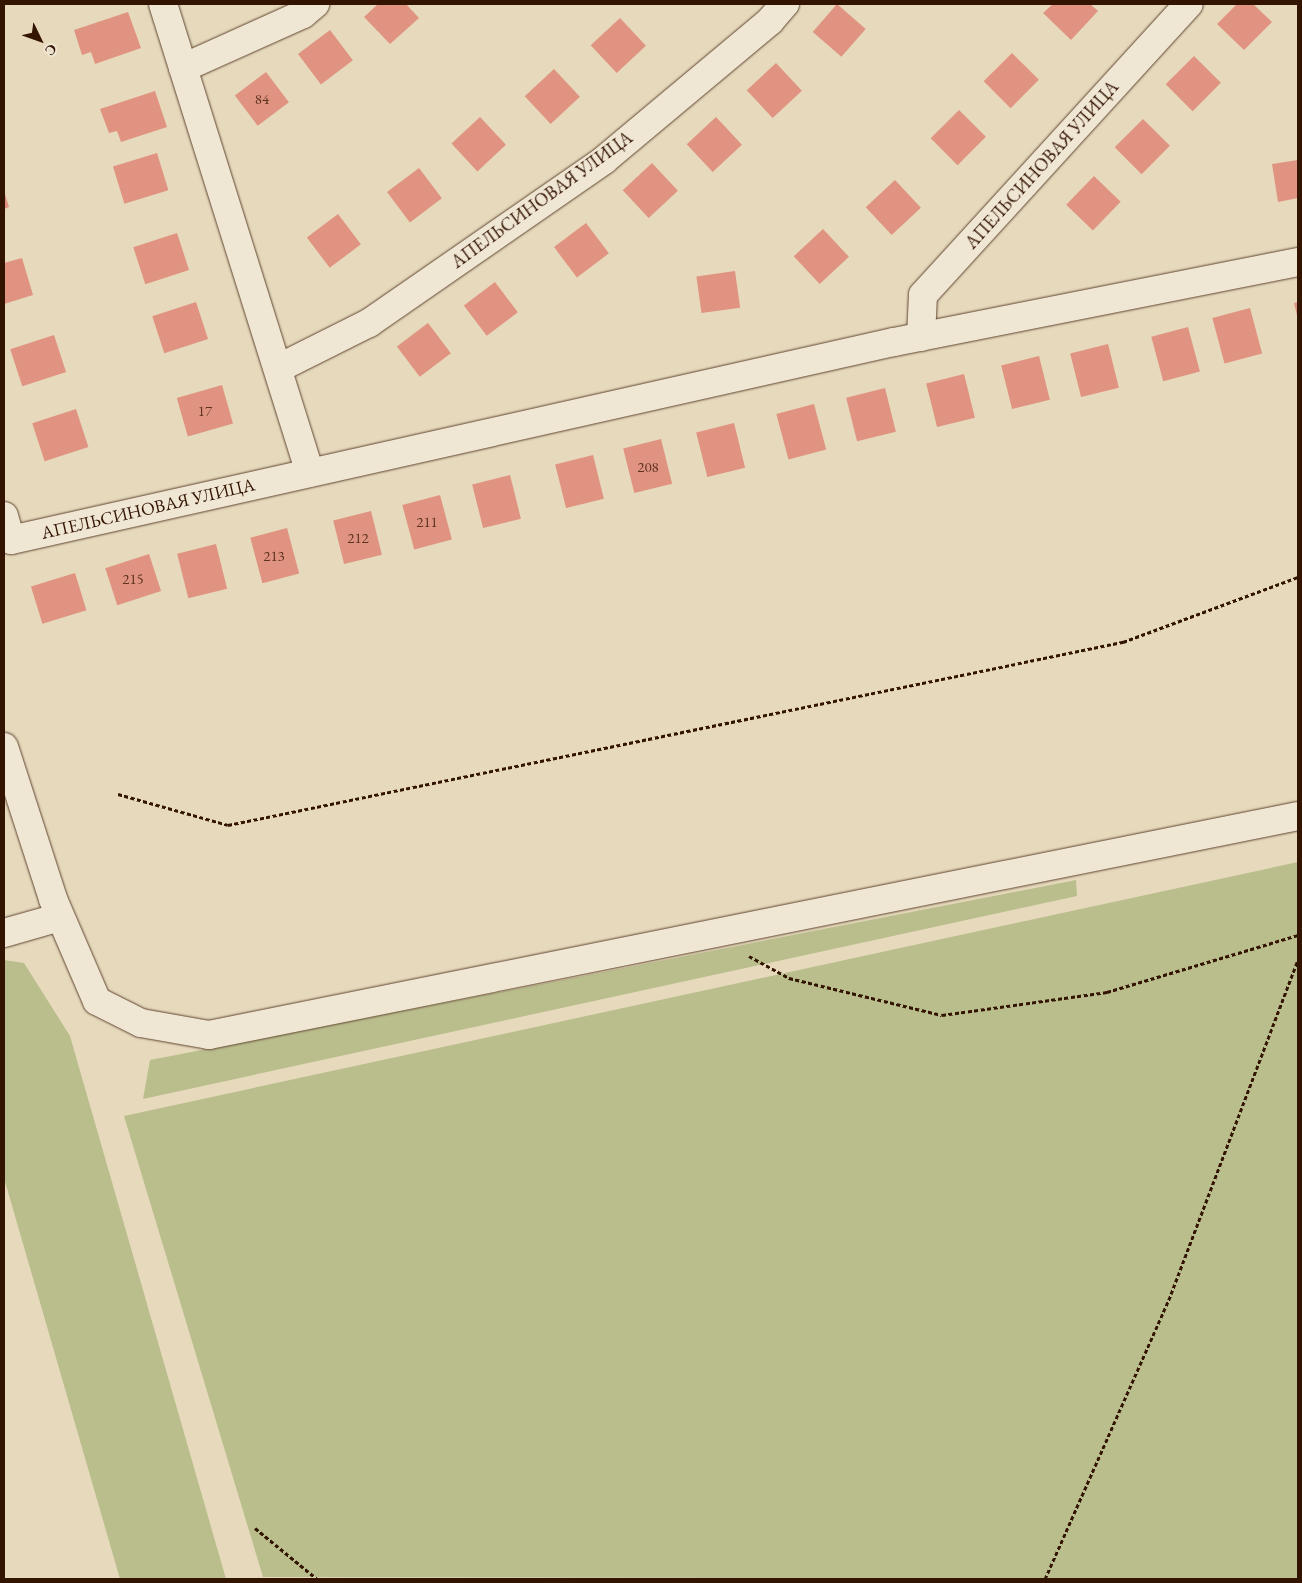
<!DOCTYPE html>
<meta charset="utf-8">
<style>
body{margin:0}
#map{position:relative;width:1302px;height:1583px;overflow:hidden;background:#e6d9bc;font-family:"EB Garamond",serif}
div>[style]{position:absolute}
.green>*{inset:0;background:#babe8d}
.building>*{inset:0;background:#e09380;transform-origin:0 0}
.path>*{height:3px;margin-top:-1.5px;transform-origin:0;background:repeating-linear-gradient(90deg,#331401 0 4px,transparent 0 6.5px)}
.roads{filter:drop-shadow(0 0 1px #604530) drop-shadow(0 0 1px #604530)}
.minor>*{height:28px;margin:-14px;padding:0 14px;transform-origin:14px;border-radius:14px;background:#efe6d3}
span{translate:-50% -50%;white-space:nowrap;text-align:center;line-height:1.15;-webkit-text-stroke:4px #efe6d3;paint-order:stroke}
.number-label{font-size:15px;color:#5e3421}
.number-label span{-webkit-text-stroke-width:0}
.street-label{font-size:18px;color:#331401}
.frame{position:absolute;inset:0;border:5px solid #331401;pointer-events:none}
.north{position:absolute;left:15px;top:15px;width:50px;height:50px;-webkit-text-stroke:4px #efe6d3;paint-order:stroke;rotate:132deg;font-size:14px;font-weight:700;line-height:20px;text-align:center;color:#331401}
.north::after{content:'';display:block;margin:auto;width:18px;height:22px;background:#331401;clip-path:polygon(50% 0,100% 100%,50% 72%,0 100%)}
</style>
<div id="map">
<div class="green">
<i style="clip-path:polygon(1298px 862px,1298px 1579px,263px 1577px,124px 1116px)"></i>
<i style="clip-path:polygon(1076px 880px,1077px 896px,143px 1099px,150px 1060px)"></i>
<i style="clip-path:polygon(4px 960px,24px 963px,70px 1036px,226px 1579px,120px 1579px,4px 1178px)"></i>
</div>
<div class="building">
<i style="clip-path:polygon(378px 4px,406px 4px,419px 18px,390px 44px,364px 17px)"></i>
<i style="left:837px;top:4px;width:38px;height:37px;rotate:41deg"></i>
<i style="clip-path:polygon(1053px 4px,1090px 4px,1098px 11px,1071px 40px,1043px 13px)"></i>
<i style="clip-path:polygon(1237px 4px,1253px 4px,1272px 22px,1244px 50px,1217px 24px)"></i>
<i style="clip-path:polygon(128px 12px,141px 48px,95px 64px,91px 52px,82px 55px,74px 30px)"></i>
<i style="left:620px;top:18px;width:38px;height:40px;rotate:47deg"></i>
<i style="left:330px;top:30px;width:38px;height:40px;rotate:53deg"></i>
<i style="left:1012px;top:53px;width:38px;height:40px;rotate:45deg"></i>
<i style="left:1194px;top:56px;width:38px;height:40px;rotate:45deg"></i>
<i style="left:776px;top:63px;width:38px;height:40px;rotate:47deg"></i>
<i style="left:554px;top:69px;width:38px;height:40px;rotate:47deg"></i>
<i style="left:266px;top:72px;width:38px;height:39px;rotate:53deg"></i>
<i style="clip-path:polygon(155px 91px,167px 127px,121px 142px,117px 131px,109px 133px,100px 109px)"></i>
<i style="left:959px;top:110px;width:38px;height:40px;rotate:45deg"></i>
<i style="left:480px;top:117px;width:38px;height:39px;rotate:47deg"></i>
<i style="left:716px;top:117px;width:38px;height:40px;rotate:47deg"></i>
<i style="left:1143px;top:119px;width:38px;height:40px;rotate:45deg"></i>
<i style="left:157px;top:153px;width:39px;height:46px;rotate:73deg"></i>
<i style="clip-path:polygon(1298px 160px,1298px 198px,1278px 202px,1272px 164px)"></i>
<i style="left:652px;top:163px;width:38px;height:40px;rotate:47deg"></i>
<i style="left:419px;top:168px;width:38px;height:40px;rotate:53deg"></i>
<i style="left:1094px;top:176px;width:37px;height:40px;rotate:44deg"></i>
<i style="left:895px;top:180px;width:38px;height:40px;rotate:47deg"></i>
<i style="clip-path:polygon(4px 191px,9px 207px,4px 209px)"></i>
<i style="left:338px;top:214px;width:38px;height:39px;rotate:53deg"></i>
<i style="left:586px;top:223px;width:38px;height:40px;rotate:53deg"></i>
<i style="left:823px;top:229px;width:38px;height:40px;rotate:47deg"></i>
<i style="left:177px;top:233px;width:39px;height:46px;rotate:72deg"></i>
<i style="clip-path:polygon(22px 258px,33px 295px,4px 304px,4px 263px)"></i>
<i style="left:735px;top:271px;width:37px;height:39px;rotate:82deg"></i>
<i style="left:495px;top:282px;width:38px;height:39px;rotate:53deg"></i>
<i style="left:196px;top:302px;width:39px;height:46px;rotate:72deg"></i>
<i style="clip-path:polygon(1298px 302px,1298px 319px,1294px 303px)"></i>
<i style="left:1250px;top:308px;width:47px;height:39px;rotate:75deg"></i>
<i style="left:428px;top:323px;width:38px;height:39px;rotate:53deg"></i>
<i style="left:1188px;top:327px;width:46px;height:38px;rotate:75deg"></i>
<i style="left:54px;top:335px;width:39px;height:46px;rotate:72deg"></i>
<i style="left:1108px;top:344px;width:45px;height:39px;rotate:76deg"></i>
<i style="left:1039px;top:356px;width:45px;height:39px;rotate:76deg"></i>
<i style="left:964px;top:374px;width:45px;height:39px;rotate:76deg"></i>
<i style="left:222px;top:385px;width:40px;height:47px;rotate:74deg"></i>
<i style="left:885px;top:388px;width:45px;height:40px;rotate:76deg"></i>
<i style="left:814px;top:404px;width:47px;height:39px;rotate:75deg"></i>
<i style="left:76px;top:409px;width:40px;height:46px;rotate:72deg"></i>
<i style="left:734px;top:423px;width:46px;height:39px;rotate:76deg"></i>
<i style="left:661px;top:439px;width:46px;height:39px;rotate:76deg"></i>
<i style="left:593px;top:455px;width:45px;height:39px;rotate:76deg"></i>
<i style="left:510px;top:475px;width:45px;height:39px;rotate:76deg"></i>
<i style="left:440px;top:495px;width:46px;height:39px;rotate:75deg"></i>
<i style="left:371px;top:511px;width:45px;height:39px;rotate:76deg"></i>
<i style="left:287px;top:528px;width:47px;height:38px;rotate:75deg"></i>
<i style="left:216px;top:544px;width:46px;height:40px;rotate:76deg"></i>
<i style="left:149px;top:554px;width:39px;height:46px;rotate:72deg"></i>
<i style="left:75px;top:573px;width:39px;height:46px;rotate:73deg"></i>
</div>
<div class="path">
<i style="left:118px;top:794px;width:114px;rotate:15.7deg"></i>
<i style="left:228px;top:825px;width:914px;rotate:-11.56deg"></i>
<i style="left:1123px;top:642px;width:187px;rotate:-20.4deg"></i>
<i style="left:749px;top:956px;width:46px;rotate:28.8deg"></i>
<i style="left:789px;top:978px;width:157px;rotate:13.6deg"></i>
<i style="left:942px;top:1015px;width:167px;rotate:-7.9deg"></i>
<i style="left:1107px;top:992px;width:199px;rotate:-16.6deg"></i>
<i style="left:255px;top:1528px;width:80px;rotate:39.4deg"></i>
<i style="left:1045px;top:1579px;width:312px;rotate:-66.1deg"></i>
<i style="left:1171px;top:1294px;width:357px;rotate:-69.2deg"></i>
</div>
<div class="roads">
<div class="minor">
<i style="left:163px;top:4px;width:491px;rotate:72.6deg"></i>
<i style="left:183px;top:68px;width:132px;rotate:-24.2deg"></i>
<i style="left:303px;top:14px;width:16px;rotate:-40deg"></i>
<i style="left:921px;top:337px;width:42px;rotate:-87.3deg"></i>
<i style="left:923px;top:295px;width:394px;rotate:-47.6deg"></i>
<i style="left:279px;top:368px;width:101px;rotate:-26.6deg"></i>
<i style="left:369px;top:323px;width:286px;rotate:-34.7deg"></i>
<i style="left:604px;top:160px;width:217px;rotate:-39.9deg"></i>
<i style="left:770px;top:21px;width:23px;rotate:-49deg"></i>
<i style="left:4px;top:516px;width:25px;rotate:74deg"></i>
<i style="left:11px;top:540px;width:905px;rotate:-12.64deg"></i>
<i style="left:894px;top:342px;width:412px;rotate:-11.2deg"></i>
<i style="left:4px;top:747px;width:160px;rotate:72.1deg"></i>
<i style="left:53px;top:899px;width:111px;rotate:66.7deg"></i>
<i style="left:97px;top:1001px;width:49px;rotate:26.6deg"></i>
<i style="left:141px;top:1023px;width:69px;rotate:10deg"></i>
<i style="left:209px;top:1035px;width:1111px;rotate:-11.37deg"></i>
<i style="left:4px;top:933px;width:58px;rotate:-15.9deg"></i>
</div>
</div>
<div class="number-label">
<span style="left:262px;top:99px">84</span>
<span style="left:205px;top:411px">17</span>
<span style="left:648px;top:467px">208</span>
<span style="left:427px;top:522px">211</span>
<span style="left:358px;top:538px">212</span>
<span style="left:274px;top:556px">213</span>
<span style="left:133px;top:579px">215</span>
</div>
<div class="street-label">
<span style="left:1042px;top:165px;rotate:-48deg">АПЕЛЬСИНОВАЯ УЛИЦА</span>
<span style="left:542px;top:200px;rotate:-36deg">АПЕЛЬСИНОВАЯ УЛИЦА</span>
<span style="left:148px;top:509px;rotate:-13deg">АПЕЛЬСИНОВАЯ УЛИЦА</span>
</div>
<div class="frame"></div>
<div class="north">С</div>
</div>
